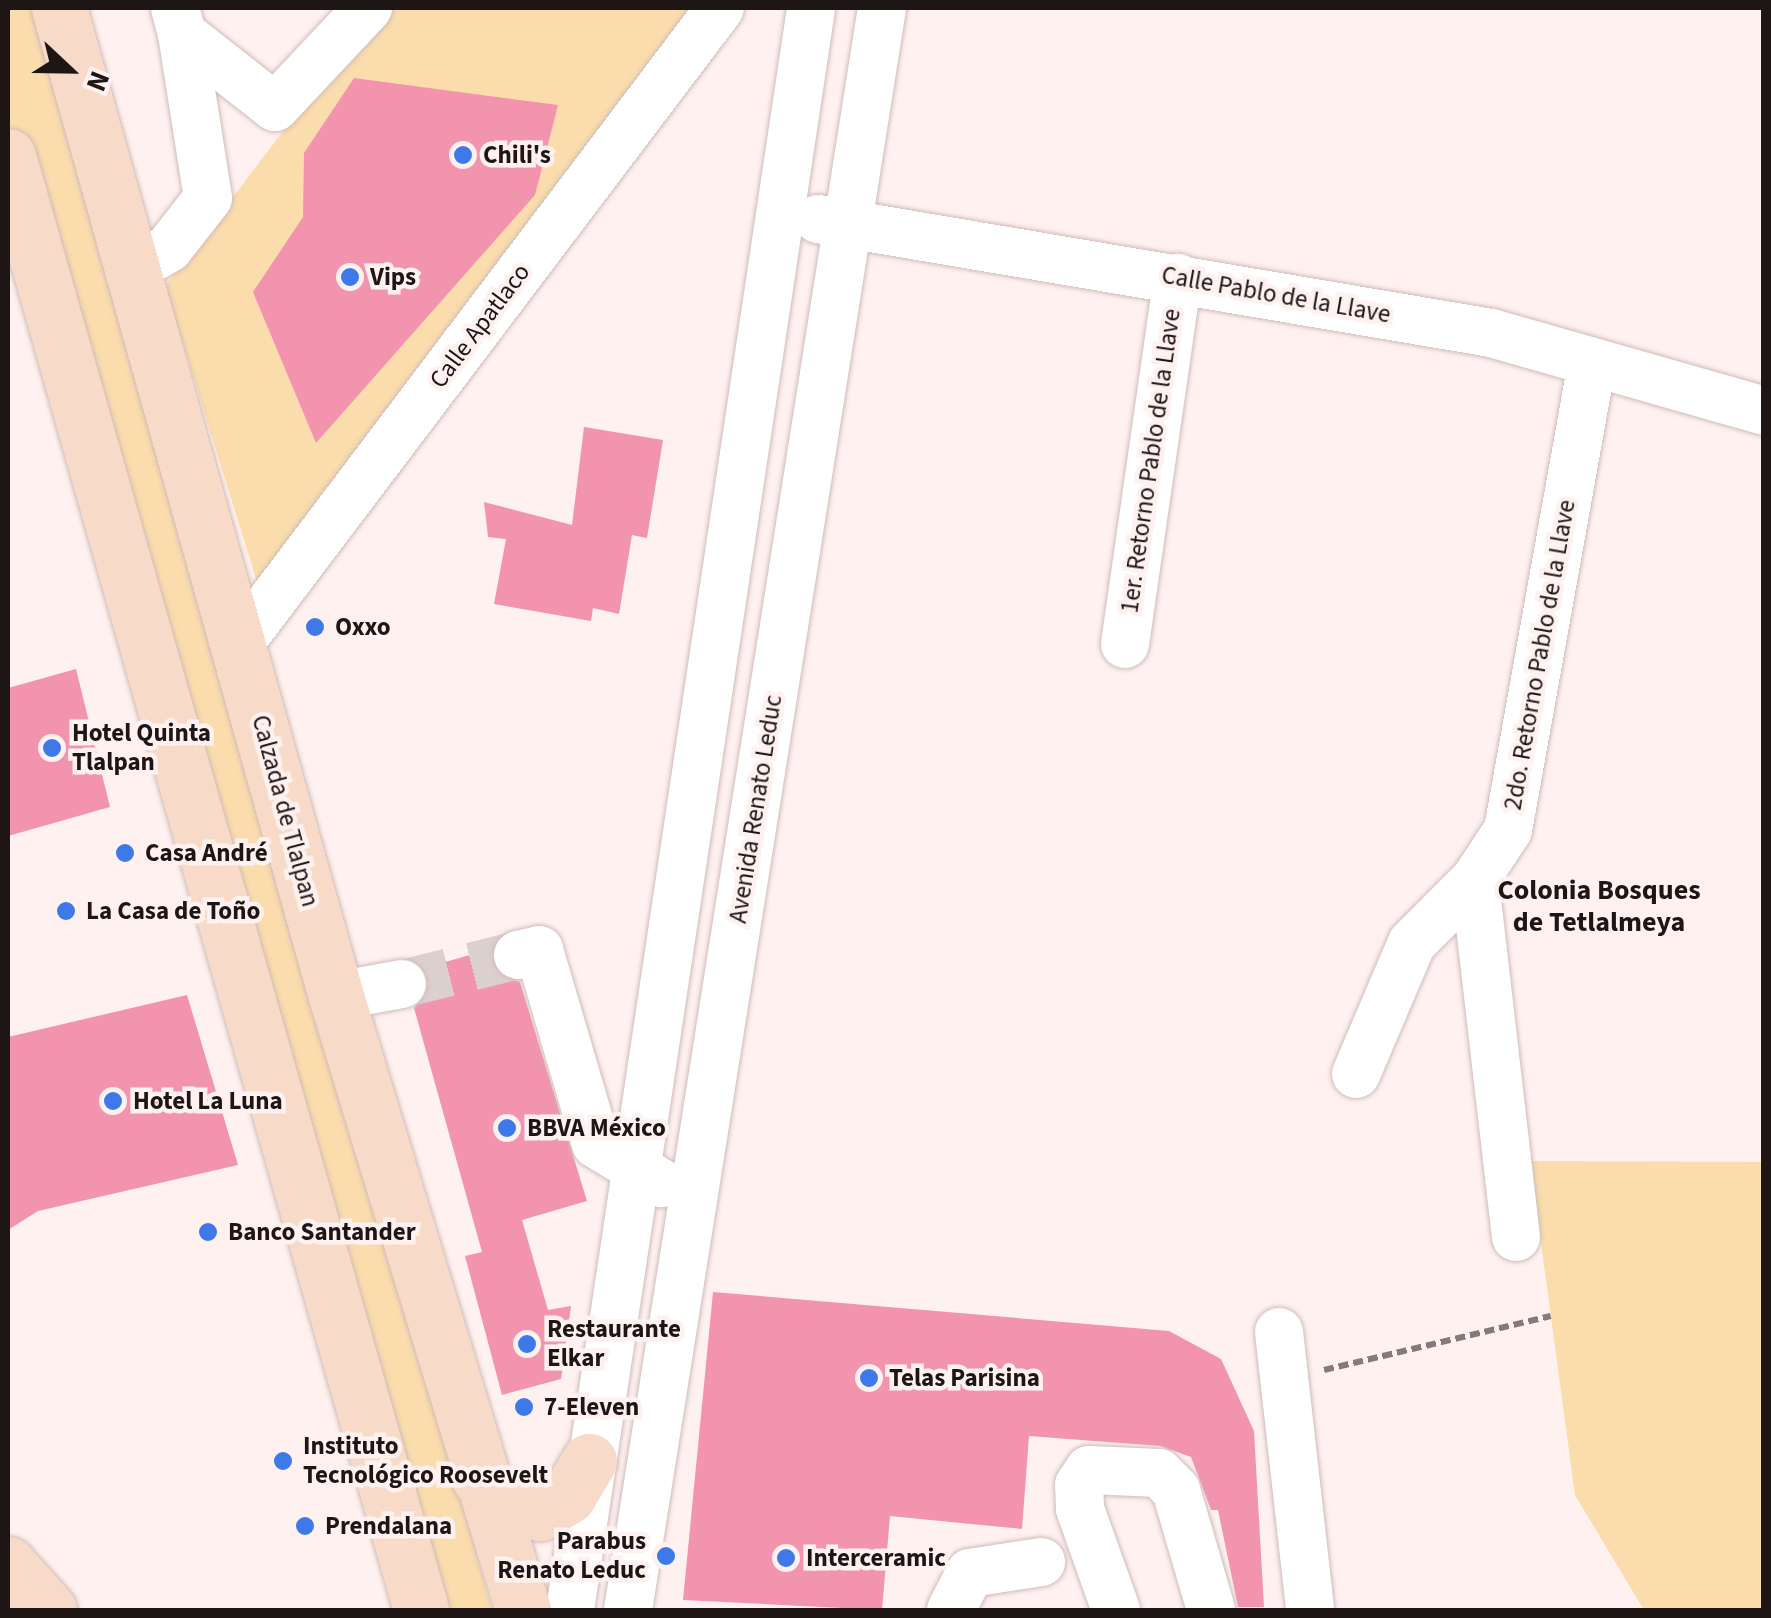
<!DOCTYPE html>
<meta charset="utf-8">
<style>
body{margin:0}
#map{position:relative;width:1771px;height:1618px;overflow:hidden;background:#fef1ef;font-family:"Source Sans 3",sans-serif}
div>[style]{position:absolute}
.green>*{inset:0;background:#fbdcac}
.building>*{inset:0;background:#f294ae}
.minor-tunnel>*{height:48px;margin-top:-24px;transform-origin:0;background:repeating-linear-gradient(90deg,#dcd0ce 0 48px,transparent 0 72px)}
.path>*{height:6px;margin-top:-3px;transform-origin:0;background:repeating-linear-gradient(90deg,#847a78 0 10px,transparent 0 15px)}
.roads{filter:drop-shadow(0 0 2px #cfbcb9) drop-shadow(0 0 2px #cfbcb9)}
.minor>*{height:48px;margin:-24px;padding:0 24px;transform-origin:24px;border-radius:24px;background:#fff}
.major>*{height:55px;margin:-27.5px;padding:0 27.5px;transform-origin:27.5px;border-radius:27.5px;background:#f8dac8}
.dots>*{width:28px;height:28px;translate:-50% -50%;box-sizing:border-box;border:5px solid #fef1ef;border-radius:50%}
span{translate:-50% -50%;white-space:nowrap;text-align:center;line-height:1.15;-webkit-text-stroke:9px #fef1ef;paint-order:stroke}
.poi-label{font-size:25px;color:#1d1615;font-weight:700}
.left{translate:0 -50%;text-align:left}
.right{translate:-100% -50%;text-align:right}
.street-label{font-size:25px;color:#1d1615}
.neighbourhood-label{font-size:28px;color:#1d1615;font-weight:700}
.frame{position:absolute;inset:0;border:10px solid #1d1615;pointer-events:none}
.north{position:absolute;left:20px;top:20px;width:100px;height:100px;-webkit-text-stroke:8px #fef1ef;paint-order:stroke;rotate:112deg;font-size:28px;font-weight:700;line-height:40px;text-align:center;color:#1d1615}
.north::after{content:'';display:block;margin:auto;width:35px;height:45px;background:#1d1615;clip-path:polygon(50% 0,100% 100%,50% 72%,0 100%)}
</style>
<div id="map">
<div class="green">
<i style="clip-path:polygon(8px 8px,46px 8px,492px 1610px,434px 1610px,8px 198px)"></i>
<i style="clip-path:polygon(388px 8px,699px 8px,259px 588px,165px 286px,329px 71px)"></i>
<i style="clip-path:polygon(1530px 1161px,1763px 1162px,1763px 1610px,1644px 1610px,1575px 1495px)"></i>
</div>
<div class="building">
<i style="clip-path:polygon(354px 78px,558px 105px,535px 195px,316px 443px,253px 292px,303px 217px,304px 153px)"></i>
<i style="clip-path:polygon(584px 427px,663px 440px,647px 538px,632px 535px,619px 614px,593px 608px,591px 621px,494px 604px,506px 539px,488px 537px,484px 502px,572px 525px)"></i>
<i style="clip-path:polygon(76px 669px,110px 807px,8px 836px,8px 688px)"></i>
<i style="clip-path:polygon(491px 949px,497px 973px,520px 982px,587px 1201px,522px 1220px,548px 1310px,571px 1306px,561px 1379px,502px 1395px,465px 1256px,482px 1252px,414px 1008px,428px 992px,424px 968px)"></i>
<i style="clip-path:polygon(187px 995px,238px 1165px,38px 1211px,8px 1230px,8px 1037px)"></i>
<i style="clip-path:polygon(713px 1292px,1169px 1331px,1221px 1359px,1254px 1431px,1264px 1607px,1238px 1607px,1218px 1510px,1211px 1510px,1191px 1457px,1160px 1446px,1029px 1436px,1022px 1529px,890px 1516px,882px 1610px,683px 1600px)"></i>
</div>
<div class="minor-tunnel">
<i style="left:402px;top:984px;width:120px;rotate:-14deg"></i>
</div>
<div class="path">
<i style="left:1324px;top:1370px;width:233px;rotate:-13.4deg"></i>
</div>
<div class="roads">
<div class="minor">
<i style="left:175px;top:8px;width:27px;rotate:75deg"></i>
<i style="left:182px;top:34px;width:118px;rotate:38.1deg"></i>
<i style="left:275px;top:107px;width:136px;rotate:-46.8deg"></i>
<i style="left:818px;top:219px;width:683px;rotate:9.61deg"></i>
<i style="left:1491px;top:333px;width:284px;rotate:15.9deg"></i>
<i style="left:131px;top:270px;width:44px;rotate:-30.1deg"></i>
<i style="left:169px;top:248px;width:63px;rotate:-52deg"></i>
<i style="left:208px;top:198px;width:166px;rotate:-99deg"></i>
<i style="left:239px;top:644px;width:797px;rotate:-52.9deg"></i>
<i style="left:1125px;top:644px;width:370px;rotate:-81.8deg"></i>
<i style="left:518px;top:955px;width:22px;rotate:-13deg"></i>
<i style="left:539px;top:950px;width:202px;rotate:73.6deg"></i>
<i style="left:596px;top:1144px;width:76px;rotate:31deg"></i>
<i style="left:336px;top:996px;width:67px;rotate:-10.3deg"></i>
<i style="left:1356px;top:1074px;width:142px;rotate:-66.9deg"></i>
<i style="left:1412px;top:943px;width:89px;rotate:-45deg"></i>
<i style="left:1516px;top:1237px;width:359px;rotate:-96.6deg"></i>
<i style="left:1475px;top:880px;width:60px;rotate:-56.6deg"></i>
<i style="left:1508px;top:830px;width:474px;rotate:-79.8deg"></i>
<i style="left:1279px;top:1332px;width:280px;rotate:83.6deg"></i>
<i style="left:570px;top:1610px;width:1620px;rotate:-81.44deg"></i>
<i style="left:628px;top:1610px;width:1622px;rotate:-80.99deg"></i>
<i style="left:951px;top:1610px;width:42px;rotate:-62.8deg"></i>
<i style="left:970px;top:1573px;width:72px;rotate:-8.8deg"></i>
<i style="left:1116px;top:1610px;width:107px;rotate:-109.6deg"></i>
<i style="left:1080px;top:1509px;width:24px;rotate:-92deg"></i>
<i style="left:1079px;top:1485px;width:18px;rotate:-56deg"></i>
<i style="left:1089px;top:1470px;width:70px;rotate:2.5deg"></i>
<i style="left:1159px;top:1473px;width:24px;rotate:45deg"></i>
<i style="left:1176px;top:1490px;width:125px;rotate:73.7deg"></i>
</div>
<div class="major">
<i style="left:59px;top:8px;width:1026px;rotate:74.34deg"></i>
<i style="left:336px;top:996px;width:642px;rotate:73.06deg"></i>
<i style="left:8px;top:156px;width:1512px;rotate:74.14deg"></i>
<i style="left:479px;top:1478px;width:40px;rotate:49deg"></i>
<i style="left:505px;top:1508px;width:35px;rotate:8deg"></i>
<i style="left:540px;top:1513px;width:33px;rotate:-31deg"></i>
<i style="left:568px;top:1496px;width:41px;rotate:-59deg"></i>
<i style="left:8px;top:1564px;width:62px;rotate:48.3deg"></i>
</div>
</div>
<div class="dots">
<i style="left:463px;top:155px;background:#3d79e9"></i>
<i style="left:350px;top:277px;background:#3d79e9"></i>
<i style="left:315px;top:627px;background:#3d79e9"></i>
<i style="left:52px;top:748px;background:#3d79e9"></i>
<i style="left:125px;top:853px;background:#3d79e9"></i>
<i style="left:66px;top:911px;background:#3d79e9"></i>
<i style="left:113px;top:1101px;background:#3d79e9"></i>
<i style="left:507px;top:1128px;background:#3d79e9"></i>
<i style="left:208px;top:1232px;background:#3d79e9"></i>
<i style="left:527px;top:1344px;background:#3d79e9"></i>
<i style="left:869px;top:1378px;background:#3d79e9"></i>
<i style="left:524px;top:1407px;background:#3d79e9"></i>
<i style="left:283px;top:1461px;background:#3d79e9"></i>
<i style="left:305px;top:1526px;background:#3d79e9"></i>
<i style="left:666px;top:1556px;background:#3d79e9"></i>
<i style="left:786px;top:1558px;background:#3d79e9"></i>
</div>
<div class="poi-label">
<span class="left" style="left:483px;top:155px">Chili's</span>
<span class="left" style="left:370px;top:277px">Vips</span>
<span class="left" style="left:335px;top:627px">Oxxo</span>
<span class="left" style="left:72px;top:748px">Hotel Quinta<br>Tlalpan</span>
<span class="left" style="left:145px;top:853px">Casa André</span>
<span class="left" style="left:86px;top:911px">La Casa de Toño</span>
<span class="left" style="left:133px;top:1101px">Hotel La Luna</span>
<span class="left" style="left:527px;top:1128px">BBVA México</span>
<span class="left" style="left:228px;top:1232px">Banco Santander</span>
<span class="left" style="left:547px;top:1344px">Restaurante<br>Elkar</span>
<span class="left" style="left:889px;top:1378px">Telas Parisina</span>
<span class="left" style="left:544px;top:1407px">7-Eleven</span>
<span class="left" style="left:303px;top:1461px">Instituto<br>Tecnológico Roosevelt</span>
<span class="left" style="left:325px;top:1526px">Prendalana</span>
<span class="right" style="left:646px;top:1556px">Parabus<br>Renato Leduc</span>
<span class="left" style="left:806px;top:1558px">Interceramic</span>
</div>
<div class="street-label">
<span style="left:1276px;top:295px;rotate:10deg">Calle Pablo de la Llave</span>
<span style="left:480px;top:326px;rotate:-53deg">Calle Apatlaco</span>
<span style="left:1151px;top:461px;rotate:-82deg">1er. Retorno Pablo de la Llave</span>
<span style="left:1540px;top:655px;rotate:-80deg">2do. Retorno Pablo de la Llave</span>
<span style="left:756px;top:809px;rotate:-81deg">Avenida Renato Leduc</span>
<span style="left:285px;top:811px;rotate:75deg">Calzada de Tlalpan</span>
</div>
<div class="neighbourhood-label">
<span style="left:1599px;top:906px">Colonia Bosques<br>de Tetlalmeya</span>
</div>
<div class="frame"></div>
<div class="north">N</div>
</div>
